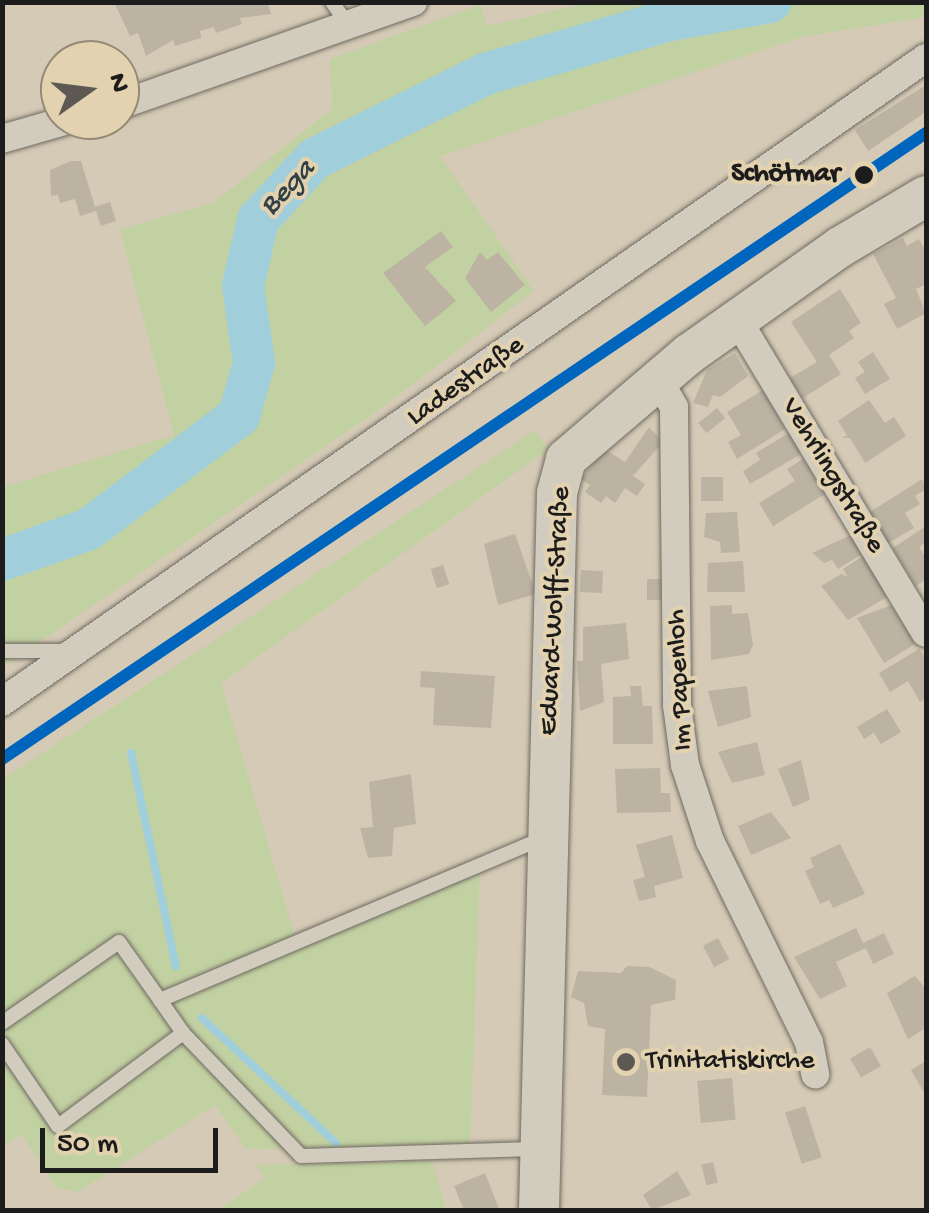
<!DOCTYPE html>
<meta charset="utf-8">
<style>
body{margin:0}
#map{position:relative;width:929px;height:1213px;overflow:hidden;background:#d5cab5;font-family:"Gochi Hand",sans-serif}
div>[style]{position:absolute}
.green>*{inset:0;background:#c2d1a2}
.stream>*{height:8px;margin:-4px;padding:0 4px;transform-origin:4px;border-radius:4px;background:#a0cedb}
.river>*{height:42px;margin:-21px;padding:0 21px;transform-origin:21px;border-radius:21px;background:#a0cedb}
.building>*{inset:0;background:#bcb3a2;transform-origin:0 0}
.roads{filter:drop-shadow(0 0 2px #6f6a61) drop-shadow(0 0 2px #6f6a61)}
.lane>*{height:14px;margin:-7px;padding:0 7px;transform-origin:7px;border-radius:7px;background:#d2ccbe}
.street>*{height:28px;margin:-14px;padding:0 14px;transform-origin:14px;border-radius:14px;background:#d2ccbe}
.secondary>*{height:40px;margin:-20px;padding:0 20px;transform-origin:20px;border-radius:20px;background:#d2ccbe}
.rail-1>*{height:12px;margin:-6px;padding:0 6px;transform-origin:6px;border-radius:6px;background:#0065bd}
.dots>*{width:28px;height:28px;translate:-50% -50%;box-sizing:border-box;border:5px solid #e3d2af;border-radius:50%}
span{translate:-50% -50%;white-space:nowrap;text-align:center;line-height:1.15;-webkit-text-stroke:8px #e3d2af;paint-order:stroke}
.stop-label{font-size:28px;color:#1c1c1c;font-weight:700}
.right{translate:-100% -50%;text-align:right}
.street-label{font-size:28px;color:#1c1c1c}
.poi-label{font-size:28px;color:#1c1c1c}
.left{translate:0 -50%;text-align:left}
.water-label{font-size:30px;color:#324045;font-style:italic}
.frame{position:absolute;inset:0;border:5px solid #1c1c1c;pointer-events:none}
.north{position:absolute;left:40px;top:40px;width:100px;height:100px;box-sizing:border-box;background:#e3d2af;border:2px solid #938974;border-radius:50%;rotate:76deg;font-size:28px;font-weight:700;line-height:40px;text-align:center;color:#1c1c1c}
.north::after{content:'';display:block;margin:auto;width:35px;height:45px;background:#5d5952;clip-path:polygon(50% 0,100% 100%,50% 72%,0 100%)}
.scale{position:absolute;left:40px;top:1128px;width:178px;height:45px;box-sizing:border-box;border:5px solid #1c1c1c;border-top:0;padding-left:12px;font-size:30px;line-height:35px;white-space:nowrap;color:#1c1c1c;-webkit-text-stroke:8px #e3d2af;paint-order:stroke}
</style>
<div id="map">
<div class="green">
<i style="clip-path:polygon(593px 2px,926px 3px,926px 17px,802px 37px,440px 156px,534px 291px,380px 409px,3px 667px,2px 487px,174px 435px,120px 229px,213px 203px,332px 109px,330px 59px,480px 5px,487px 26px)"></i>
<i style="clip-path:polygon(534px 431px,549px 449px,221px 683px,298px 947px,480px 867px,470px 1146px,246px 1149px,215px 1105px,78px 1192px,56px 1188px,22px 1135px,3px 1146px,3px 779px)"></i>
<i style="clip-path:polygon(432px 1161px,446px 1210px,219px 1210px,265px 1178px,257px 1165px)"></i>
</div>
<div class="stream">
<i style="left:131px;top:753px;width:218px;rotate:78.1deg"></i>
<i style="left:202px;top:1018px;width:183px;rotate:43deg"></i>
</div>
<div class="river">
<i style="left:2px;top:560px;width:92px;rotate:-19.6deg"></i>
<i style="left:89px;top:529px;width:188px;rotate:-37deg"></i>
<i style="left:239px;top:416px;width:55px;rotate:-74.2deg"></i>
<i style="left:254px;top:363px;width:78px;rotate:-98.1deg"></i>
<i style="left:243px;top:286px;width:68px;rotate:-77.2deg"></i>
<i style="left:258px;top:220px;width:83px;rotate:-47.4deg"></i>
<i style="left:314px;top:159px;width:191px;rotate:-26.4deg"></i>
<i style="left:485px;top:74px;width:193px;rotate:-16.3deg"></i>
<i style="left:670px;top:20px;width:102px;rotate:-10.2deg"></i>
</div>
<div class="building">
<i style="clip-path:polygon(114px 2px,267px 2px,271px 14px,240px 18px,242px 24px,216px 33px,214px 27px,200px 31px,201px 38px,175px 46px,173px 40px,146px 56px,138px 33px,130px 36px)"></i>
<i style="clip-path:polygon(926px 85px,926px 112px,868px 151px,855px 130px)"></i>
<i style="clip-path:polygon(71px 161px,81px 161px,95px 207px,110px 202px,116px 221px,101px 226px,96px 211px,80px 216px,75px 199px,60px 203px,58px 195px,51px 196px,50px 170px)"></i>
<i style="clip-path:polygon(441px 231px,453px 247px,425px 267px,456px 301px,425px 326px,383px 273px)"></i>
<i style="clip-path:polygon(903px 238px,907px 246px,919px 239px,926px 252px,926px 284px,916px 289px,926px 313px,897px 329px,884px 304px,896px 298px,873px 254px)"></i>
<i style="clip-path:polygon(480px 252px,487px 260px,498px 252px,525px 285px,491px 312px,465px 278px)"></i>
<i style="clip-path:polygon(840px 289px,861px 323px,849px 331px,854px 338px,829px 355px,841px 374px,803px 398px,790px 378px,817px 362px,791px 322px)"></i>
<i style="clip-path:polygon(873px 352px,890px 379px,865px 394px,855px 378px,865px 372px,858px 362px)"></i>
<i style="clip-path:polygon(735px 353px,748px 376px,720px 397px,713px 395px,708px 407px,693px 403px,707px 370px)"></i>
<i style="clip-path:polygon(763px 390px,785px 429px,737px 459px,728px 442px,741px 435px,727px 412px)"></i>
<i style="clip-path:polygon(869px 400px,885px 423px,894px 417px,906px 436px,865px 463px,850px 438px,842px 438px,847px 435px,838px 421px)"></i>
<i style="left:717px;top:408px;width:13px;height:24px;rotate:51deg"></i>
<i style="clip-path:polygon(649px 427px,663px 442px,633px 476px,645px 484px,637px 496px,625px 488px,615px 503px,606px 496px,601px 503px,585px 492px,590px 485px,581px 479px,604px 449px,625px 462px)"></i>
<i style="clip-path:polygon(789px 433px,801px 454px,750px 484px,743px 471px,760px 460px,756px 453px)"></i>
<i style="clip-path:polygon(803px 459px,825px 494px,773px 526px,759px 503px,795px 481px,787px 469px)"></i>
<i style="left:701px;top:477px;width:22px;height:24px"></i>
<i style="clip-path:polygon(922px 479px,926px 489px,915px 496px,920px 504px,905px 513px,914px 528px,888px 543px,870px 512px)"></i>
<i style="clip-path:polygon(737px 512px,740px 552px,721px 553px,720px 542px,704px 537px,706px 513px)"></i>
<i style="clip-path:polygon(926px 526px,926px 542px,919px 547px,926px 558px,926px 579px,916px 586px,893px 548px)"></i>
<i style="clip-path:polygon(515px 534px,536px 594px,498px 605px,484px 544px)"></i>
<i style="clip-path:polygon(851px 535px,862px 554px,838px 569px,832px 560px,824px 563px,812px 553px)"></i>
<i style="clip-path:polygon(863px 556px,887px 597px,848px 620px,821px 586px,841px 574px,848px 577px,843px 569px)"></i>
<i style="clip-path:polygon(743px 561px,745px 592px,707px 592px,708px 563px)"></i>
<i style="left:443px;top:565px;width:20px;height:13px;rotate:72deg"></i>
<i style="left:581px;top:570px;width:22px;height:22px;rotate:3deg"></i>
<i style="left:668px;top:579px;width:21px;height:21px;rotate:90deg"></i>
<i style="clip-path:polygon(732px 605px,732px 614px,748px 613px,753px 645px,749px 654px,711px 660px,710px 606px)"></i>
<i style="clip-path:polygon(891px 605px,915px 644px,884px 663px,857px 618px)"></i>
<i style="clip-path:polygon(626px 623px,629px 659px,601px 664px,604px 702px,580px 711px,577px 661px,583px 661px,583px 627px)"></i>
<i style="clip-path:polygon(919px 649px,926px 658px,926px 698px,920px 702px,908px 681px,890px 692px,879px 673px)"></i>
<i style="clip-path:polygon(421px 671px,495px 676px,491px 728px,433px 725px,435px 688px,420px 687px)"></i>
<i style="clip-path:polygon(630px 686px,641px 686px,643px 706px,652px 706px,653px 744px,613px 744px,613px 697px,631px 696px)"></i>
<i style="clip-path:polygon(747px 686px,751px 717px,718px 727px,708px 691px)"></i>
<i style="clip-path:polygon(887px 709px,901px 732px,881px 744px,874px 733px,864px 739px,857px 727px)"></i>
<i style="clip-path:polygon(757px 742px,765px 775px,732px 783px,718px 752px)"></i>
<i style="clip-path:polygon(801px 760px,810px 800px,793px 807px,778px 769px)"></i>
<i style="clip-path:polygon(660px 768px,661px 793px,670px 793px,671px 812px,617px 813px,615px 769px)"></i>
<i style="clip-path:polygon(411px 774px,416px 824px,394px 828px,392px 856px,368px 858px,360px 828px,373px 827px,369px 782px)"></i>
<i style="clip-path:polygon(771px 812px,791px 838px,751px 855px,738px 826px)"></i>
<i style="clip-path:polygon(672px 835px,683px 878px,654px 886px,656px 897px,639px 901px,633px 880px,645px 877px,636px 845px)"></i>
<i style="clip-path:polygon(840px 844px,865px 894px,833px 908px,829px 900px,820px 904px,805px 871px,814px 867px,810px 858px)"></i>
<i style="clip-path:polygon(856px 928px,863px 943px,884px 933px,894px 954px,873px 964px,866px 948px,836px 962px,847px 986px,820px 999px,794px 957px)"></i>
<i style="left:718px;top:938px;width:24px;height:17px;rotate:62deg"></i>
<i style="clip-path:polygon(627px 966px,649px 967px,676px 980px,675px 1000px,651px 1005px,647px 1097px,602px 1095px,605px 1029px,588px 1026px,584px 1003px,571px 997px,578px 971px,621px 973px)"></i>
<i style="clip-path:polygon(915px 976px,926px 989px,926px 1028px,908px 1039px,887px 993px)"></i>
<i style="left:870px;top:1047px;width:22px;height:23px;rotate:60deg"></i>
<i style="clip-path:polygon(926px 1061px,926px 1096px,911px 1070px)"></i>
<i style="left:732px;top:1078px;width:42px;height:35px;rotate:85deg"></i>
<i style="left:805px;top:1106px;width:54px;height:21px;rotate:72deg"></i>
<i style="left:713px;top:1162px;width:21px;height:12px;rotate:76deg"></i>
<i style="clip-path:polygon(677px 1171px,691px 1195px,652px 1210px,643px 1195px)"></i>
<i style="clip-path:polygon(485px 1173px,499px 1209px,464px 1210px,454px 1186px)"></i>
</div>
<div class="roads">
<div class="lane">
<i style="left:332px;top:2px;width:29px;rotate:55deg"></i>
<i style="left:2px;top:651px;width:65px"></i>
<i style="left:160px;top:1000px;width:40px;rotate:55.1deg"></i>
<i style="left:2px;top:1023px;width:142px;rotate:-34.7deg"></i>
<i style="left:119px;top:942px;width:71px;rotate:54.7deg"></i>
<i style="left:160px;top:1000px;width:418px;rotate:-22.9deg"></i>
<i style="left:2px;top:1044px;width:99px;rotate:55.7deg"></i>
<i style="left:58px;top:1126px;width:156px;rotate:-36.6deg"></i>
<i style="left:183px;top:1033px;width:170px;rotate:46.2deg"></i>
<i style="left:301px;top:1156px;width:234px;rotate:-1.7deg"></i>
</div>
<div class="street">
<i style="left:120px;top:105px;width:311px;rotate:-19.4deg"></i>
<i style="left:2px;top:139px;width:69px;rotate:-16.1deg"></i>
<i style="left:737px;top:319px;width:366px;rotate:59deg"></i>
<i style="left:659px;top:381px;width:30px;rotate:60deg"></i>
<i style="left:674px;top:407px;width:298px;rotate:89.4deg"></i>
<i style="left:677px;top:705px;width:61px;rotate:82.4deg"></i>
<i style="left:685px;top:765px;width:80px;rotate:71.8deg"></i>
<i style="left:710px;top:841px;width:224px;rotate:63.8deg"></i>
<i style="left:809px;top:1042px;width:33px;rotate:79deg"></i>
<i style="left:2px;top:702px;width:1126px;rotate:-34.88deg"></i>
</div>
<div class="secondary">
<i style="left:539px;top:1210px;width:717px;rotate:-88.56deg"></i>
<i style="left:557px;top:493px;width:35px;rotate:-75deg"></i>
<i style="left:566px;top:459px;width:162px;rotate:-40.5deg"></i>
<i style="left:689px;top:354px;width:185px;rotate:-35.3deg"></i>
<i style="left:840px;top:247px;width:100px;rotate:-30.7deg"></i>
</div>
</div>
<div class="rail-1">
<i style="left:2px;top:759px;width:1116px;rotate:-34.12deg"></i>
</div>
<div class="dots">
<i style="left:864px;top:175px;background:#1c1c1c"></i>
<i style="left:626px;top:1062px;background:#5d5952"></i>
</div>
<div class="stop-label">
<span class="right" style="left:840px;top:175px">Schötmar</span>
</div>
<div class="street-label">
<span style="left:466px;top:382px;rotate:-35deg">Ladestraße</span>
<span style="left:832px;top:476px;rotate:59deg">Vehrlingstraße</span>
<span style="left:556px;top:611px;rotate:-87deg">Eduard-Wolff-Straße</span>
<span style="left:681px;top:680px;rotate:-93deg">Im Papenloh</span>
</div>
<div class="poi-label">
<span class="left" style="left:646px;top:1062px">Trinitatiskirche</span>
</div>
<div class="water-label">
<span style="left:289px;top:189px;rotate:-46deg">Bega</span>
</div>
<div class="frame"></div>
<div class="north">N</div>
<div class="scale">50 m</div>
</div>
